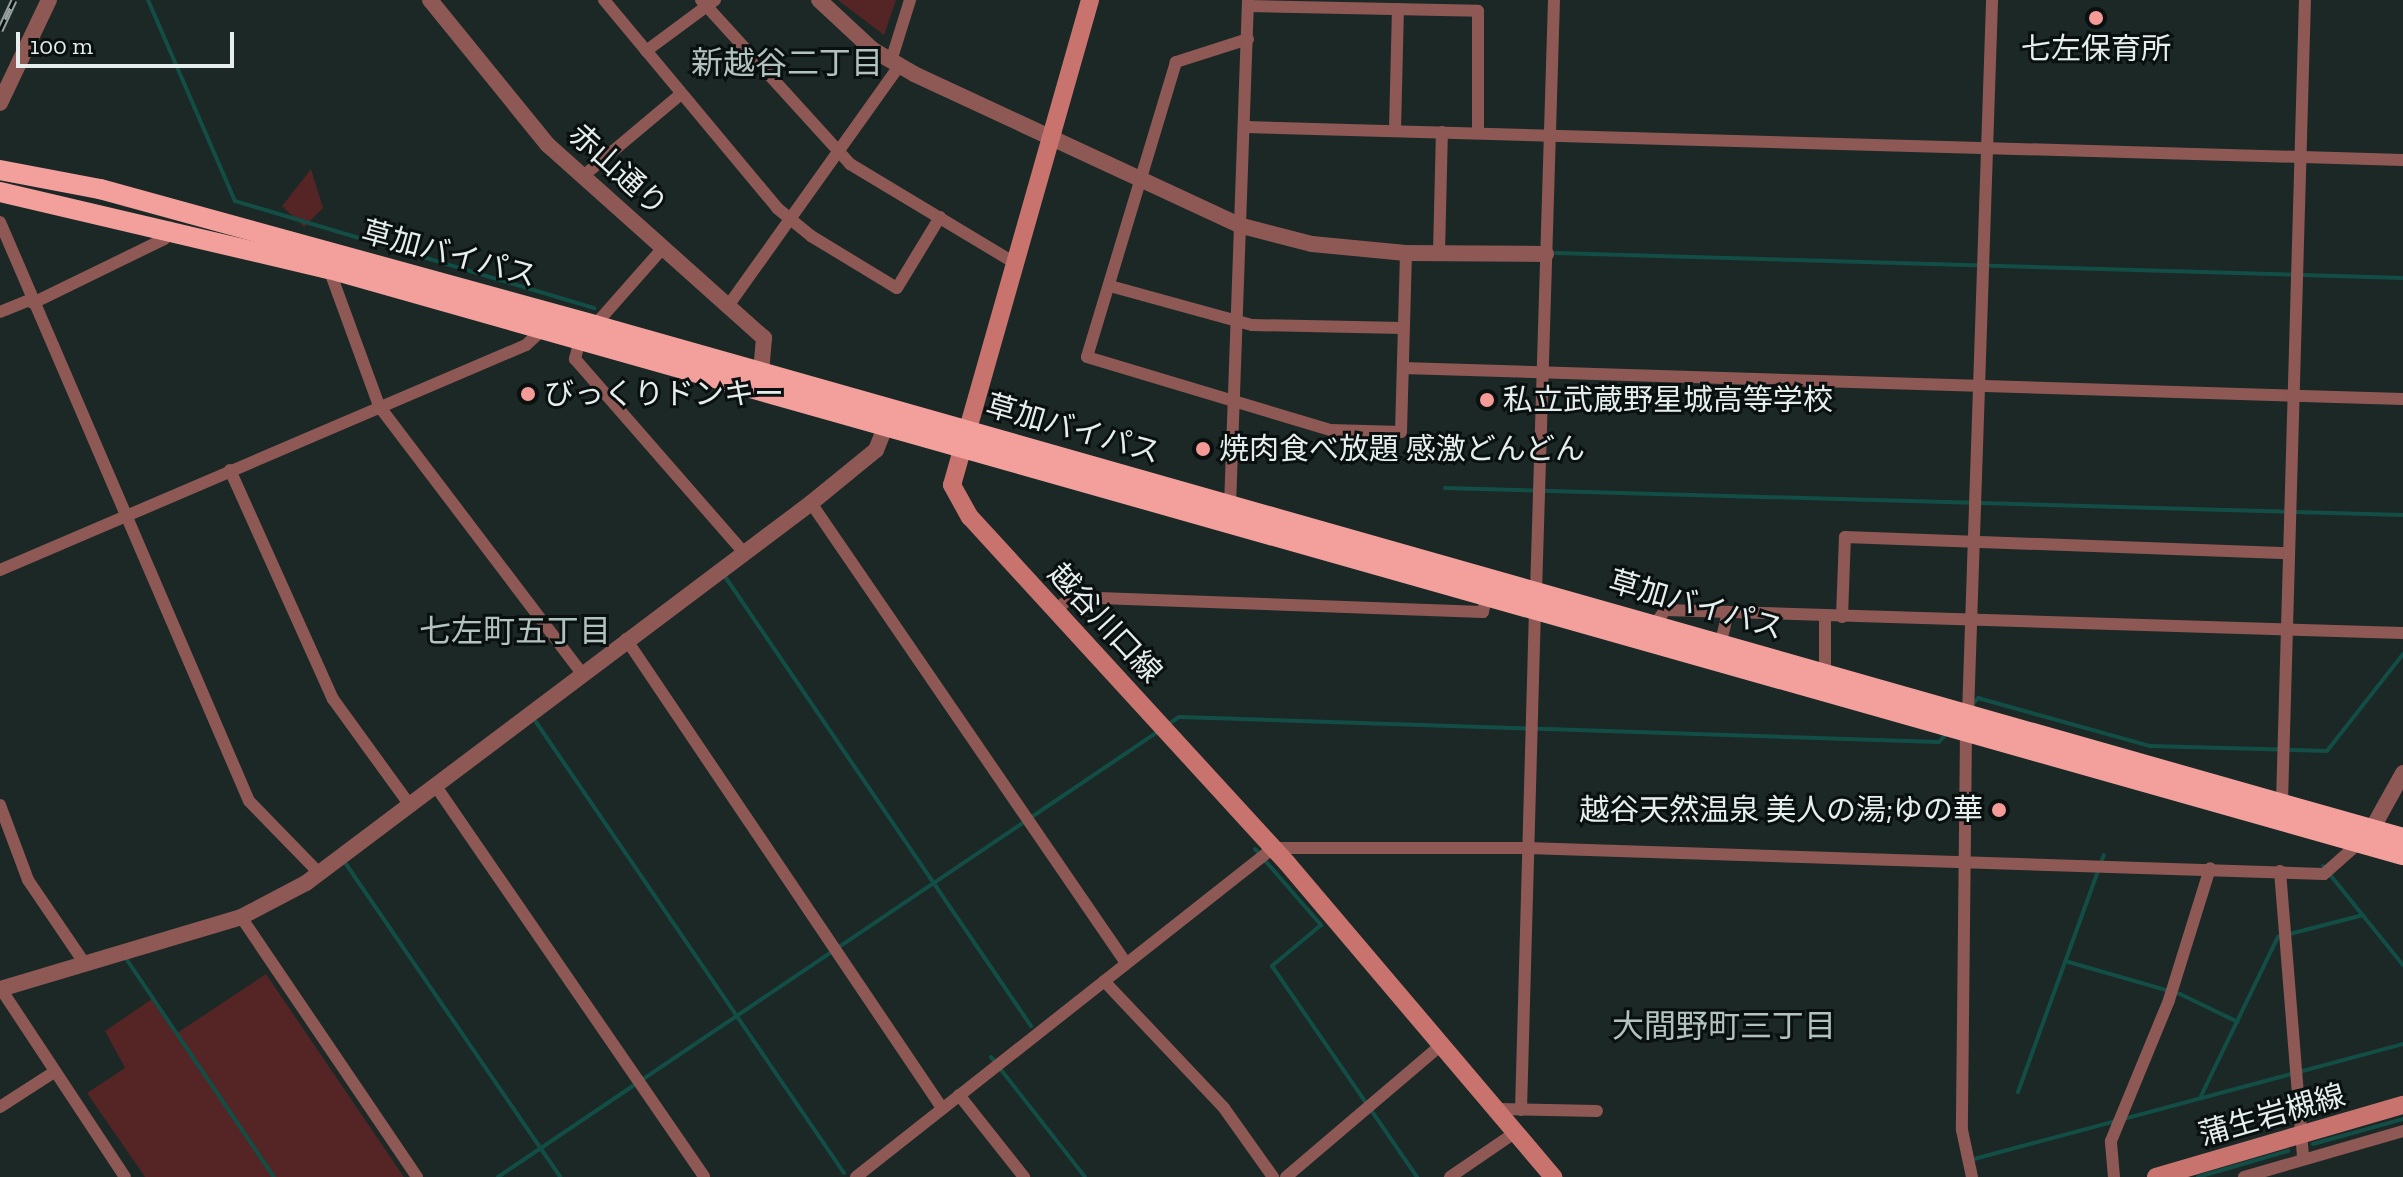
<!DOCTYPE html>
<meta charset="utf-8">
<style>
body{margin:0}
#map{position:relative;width:2403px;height:1177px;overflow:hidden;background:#1b2826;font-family:"Zilla Slab","Noto Sans JP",serif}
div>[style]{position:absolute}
.green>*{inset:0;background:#542524}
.stream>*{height:4px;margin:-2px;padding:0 2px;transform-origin:2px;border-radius:2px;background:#124e45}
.minor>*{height:12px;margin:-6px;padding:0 6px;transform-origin:6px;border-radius:6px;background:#8e5855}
.tertiary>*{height:16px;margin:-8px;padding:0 8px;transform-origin:8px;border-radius:8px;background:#8e5855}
.secondary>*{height:18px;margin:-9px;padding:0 9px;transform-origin:9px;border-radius:9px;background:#c9736f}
.trunk>*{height:20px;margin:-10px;padding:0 10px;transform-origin:10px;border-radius:10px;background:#f3a09c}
.rail>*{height:7px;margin-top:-3.5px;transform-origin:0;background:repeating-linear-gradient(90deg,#0a100f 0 12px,#97a19f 0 24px);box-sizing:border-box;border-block:2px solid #97a19f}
.dots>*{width:22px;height:22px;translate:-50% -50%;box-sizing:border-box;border:4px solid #0a100f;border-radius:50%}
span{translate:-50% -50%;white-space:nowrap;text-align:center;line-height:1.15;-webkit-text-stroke:6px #0a100f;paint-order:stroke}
.poi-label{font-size:30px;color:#e5eeec}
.left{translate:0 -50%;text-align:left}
.right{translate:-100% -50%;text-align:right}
.street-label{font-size:30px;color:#e5eeec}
.neighbourhood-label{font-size:32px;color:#b2c3bf}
.scale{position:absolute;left:16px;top:32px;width:218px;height:36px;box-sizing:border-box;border:4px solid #e5eeec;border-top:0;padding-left:10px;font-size:24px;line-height:28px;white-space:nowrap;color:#e5eeec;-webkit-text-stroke:6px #0a100f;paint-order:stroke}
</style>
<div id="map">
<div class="green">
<i style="clip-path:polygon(839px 0,896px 0,884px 35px,839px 1px)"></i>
<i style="clip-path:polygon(311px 169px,323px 208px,304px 227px,282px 206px)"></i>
<i style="clip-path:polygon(266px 974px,404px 1177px,145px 1177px,87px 1093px,125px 1068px,105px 1031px,152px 999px,177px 1033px)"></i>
</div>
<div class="stream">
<i style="left:148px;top:0;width:219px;rotate:66.6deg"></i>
<i style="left:235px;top:201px;width:375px;rotate:16.6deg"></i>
<i style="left:1556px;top:253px;width:847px;rotate:1.69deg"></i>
<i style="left:1445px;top:488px;width:958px;rotate:1.61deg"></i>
<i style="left:726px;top:578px;width:542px;rotate:55.75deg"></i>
<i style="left:1971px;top:706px;width:11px;rotate:-49deg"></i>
<i style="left:1978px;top:698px;width:179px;rotate:15.6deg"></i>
<i style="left:2150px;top:746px;width:177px;rotate:1.6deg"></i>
<i style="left:2327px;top:751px;width:123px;rotate:-51.9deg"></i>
<i style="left:536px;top:722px;width:546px;rotate:55.67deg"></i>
<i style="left:1166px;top:726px;width:16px;rotate:-35deg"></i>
<i style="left:1179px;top:717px;width:760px;rotate:1.88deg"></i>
<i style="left:1939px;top:742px;width:12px;rotate:-48deg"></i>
<i style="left:1255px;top:849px;width:101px;rotate:49deg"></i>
<i style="left:1321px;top:925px;width:64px;rotate:140.1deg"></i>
<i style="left:1272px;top:966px;width:256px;rotate:55.5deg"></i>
<i style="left:346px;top:864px;width:379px;rotate:55.6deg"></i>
<i style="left:2323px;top:866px;width:127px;rotate:51.1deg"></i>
<i style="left:127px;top:960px;width:262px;rotate:55.9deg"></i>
<i style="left:2065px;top:961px;width:120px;rotate:16deg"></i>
<i style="left:2180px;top:994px;width:64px;rotate:25.8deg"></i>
<i style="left:991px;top:1057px;width:152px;rotate:51.9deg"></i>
<i style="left:2018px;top:1092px;width:252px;rotate:-70.1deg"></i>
<i style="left:2201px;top:1096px;width:177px;rotate:-64.2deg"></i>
<i style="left:2278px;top:937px;width:88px;rotate:-14.5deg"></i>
<i style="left:2313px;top:1144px;width:93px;rotate:-15.5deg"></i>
<i style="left:1974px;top:1159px;width:444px;rotate:-15deg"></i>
<i style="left:498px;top:1177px;width:797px;rotate:-34.01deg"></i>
<i style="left:2198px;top:1177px;width:94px;rotate:-16.1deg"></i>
</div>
<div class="minor">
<i style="left:604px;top:0;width:271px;rotate:50.2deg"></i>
<i style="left:777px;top:208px;width:44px;rotate:39.5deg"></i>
<i style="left:811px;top:236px;width:100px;rotate:31.2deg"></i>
<i style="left:897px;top:288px;width:83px;rotate:-58.8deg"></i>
<i style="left:701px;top:0;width:222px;rotate:47.7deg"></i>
<i style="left:850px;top:164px;width:190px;rotate:31deg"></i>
<i style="left:1248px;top:6px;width:230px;rotate:1.2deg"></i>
<i style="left:1478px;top:11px;width:122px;rotate:90deg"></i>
<i style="left:1248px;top:39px;width:76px;rotate:162.3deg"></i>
<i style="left:1176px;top:62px;width:308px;rotate:106.8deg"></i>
<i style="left:1087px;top:357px;width:254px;rotate:16.7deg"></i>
<i style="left:1330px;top:430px;width:71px;rotate:1.6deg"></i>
<i style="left:1401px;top:432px;width:179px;rotate:-88.4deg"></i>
<i style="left:646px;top:51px;width:86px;rotate:-36.5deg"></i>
<i style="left:891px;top:61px;width:64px;rotate:-72.7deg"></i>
<i style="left:1246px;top:127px;width:1157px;rotate:1.63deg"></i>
<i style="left:1395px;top:130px;width:121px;rotate:-88.6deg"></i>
<i style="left:582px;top:177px;width:129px;rotate:-40deg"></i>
<i style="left:0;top:222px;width:630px;rotate:66.73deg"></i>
<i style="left:249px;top:801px;width:100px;rotate:45.8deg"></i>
<i style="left:1439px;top:252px;width:120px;rotate:-88.6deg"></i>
<i style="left:329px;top:269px;width:146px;rotate:69.9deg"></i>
<i style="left:379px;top:406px;width:334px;rotate:52.8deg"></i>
<i style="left:1110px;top:286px;width:147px;rotate:15.4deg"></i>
<i style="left:1252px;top:325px;width:151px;rotate:1.1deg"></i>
<i style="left:33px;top:303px;width:146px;rotate:-26deg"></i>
<i style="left:164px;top:239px;width:13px;rotate:-61deg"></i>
<i style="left:728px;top:306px;width:295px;rotate:-54.5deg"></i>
<i style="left:0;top:312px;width:35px;rotate:-22deg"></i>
<i style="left:595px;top:325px;width:101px;rotate:-48.6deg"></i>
<i style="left:580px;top:340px;width:20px;rotate:105deg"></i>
<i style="left:575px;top:359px;width:259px;rotate:48.9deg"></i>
<i style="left:1403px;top:368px;width:1000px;rotate:1.78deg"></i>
<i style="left:230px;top:470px;width:251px;rotate:65.8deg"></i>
<i style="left:333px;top:699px;width:130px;rotate:54.1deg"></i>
<i style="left:811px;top:503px;width:558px;rotate:55.6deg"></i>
<i style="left:1230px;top:506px;width:506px;rotate:-87.96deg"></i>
<i style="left:0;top:570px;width:572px;rotate:-23.16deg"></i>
<i style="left:526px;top:345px;width:23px;rotate:-43deg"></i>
<i style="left:1536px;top:592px;width:592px;rotate:-88.26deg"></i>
<i style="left:1056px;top:610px;width:20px;rotate:-41deg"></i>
<i style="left:1071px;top:597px;width:412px;rotate:2.1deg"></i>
<i style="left:1483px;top:612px;width:15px;rotate:-79deg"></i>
<i style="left:1842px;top:617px;width:80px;rotate:-87.9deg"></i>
<i style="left:1845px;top:537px;width:444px;rotate:2.1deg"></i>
<i style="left:1655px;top:624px;width:17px;rotate:-54deg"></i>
<i style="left:1665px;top:610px;width:738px;rotate:1.79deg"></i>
<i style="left:626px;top:639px;width:566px;rotate:56.03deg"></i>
<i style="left:1721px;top:642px;width:31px;rotate:-77deg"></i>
<i style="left:1825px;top:672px;width:56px;rotate:-90deg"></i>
<i style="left:1968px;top:714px;width:714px;rotate:-88.07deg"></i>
<i style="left:1966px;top:733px;width:397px;rotate:90.6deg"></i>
<i style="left:1962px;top:1130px;width:48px;rotate:78deg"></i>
<i style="left:435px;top:785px;width:475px;rotate:55.5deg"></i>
<i style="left:2282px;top:802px;width:802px;rotate:-88.36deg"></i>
<i style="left:0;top:805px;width:80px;rotate:69.5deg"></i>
<i style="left:28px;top:880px;width:102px;rotate:55.8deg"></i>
<i style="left:2280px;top:871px;width:288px;rotate:85.4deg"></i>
<i style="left:241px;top:917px;width:314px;rotate:55.9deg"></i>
<i style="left:1104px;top:981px;width:175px;rotate:46.6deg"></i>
<i style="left:1224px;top:1108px;width:85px;rotate:54.6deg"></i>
<i style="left:1px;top:989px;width:225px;rotate:56.6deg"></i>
<i style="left:959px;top:1095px;width:105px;rotate:51.6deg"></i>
<i style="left:0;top:1107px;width:64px;rotate:-32.9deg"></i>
<i style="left:1497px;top:1109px;width:100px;rotate:1.1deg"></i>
<i style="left:1521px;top:1110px;width:501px;rotate:-88.4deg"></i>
<i style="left:856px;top:1177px;width:531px;rotate:-38.27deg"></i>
<i style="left:1273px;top:848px;width:254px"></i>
<i style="left:1527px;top:848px;width:797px;rotate:1.87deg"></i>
<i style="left:2324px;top:874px;width:47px;rotate:-41.5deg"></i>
<i style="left:1286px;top:1177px;width:205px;rotate:-40.4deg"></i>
<i style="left:1450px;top:1177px;width:80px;rotate:-34.3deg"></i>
<i style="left:2114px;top:1177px;width:36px;rotate:-95deg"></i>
<i style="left:2111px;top:1141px;width:152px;rotate:-67.6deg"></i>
<i style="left:2169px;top:1000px;width:138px;rotate:-72.7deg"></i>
<i style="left:2244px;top:1177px;width:166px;rotate:-16.1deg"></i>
</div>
<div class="tertiary">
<i style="left:430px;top:0;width:187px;rotate:50.9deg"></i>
<i style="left:548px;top:145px;width:290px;rotate:41.8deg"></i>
<i style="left:764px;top:338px;width:34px;rotate:95deg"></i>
<i style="left:819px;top:0;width:74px;rotate:42.8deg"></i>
<i style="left:873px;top:50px;width:48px;rotate:30.3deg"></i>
<i style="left:914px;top:74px;width:362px;rotate:24.9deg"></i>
<i style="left:1242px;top:226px;width:72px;rotate:14.4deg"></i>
<i style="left:1312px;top:244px;width:94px;rotate:5.5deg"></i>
<i style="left:1406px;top:253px;width:140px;rotate:0.4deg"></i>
<i style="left:0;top:103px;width:114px;rotate:-64.6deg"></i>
<i style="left:2372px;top:829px;width:64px;rotate:-61deg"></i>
<i style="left:0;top:989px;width:252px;rotate:-16.6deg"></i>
<i style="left:241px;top:917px;width:73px;rotate:-27.6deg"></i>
<i style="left:306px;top:883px;width:632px;rotate:-36.96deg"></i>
<i style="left:811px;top:503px;width:84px;rotate:-39.2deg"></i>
<i style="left:876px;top:450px;width:35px;rotate:-68deg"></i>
</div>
<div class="secondary">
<i style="left:1090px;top:0;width:504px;rotate:105.88deg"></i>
<i style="left:952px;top:485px;width:37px;rotate:61deg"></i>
<i style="left:970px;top:517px;width:469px;rotate:47.5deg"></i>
<i style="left:1287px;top:863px;width:412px;rotate:49.7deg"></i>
<i style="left:2156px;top:1177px;width:257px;rotate:-16.3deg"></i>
</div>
<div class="trunk">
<i style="left:0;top:170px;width:102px;rotate:10.8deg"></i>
<i style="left:100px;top:189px;width:513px;rotate:15.36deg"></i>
<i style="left:595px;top:325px;width:1879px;rotate:15.84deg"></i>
<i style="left:0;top:192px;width:338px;rotate:13.2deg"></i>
<i style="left:329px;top:269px;width:2155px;rotate:15.78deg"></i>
</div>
<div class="rail">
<i style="left:0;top:30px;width:33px;rotate:-65deg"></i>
</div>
<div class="dots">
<i style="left:2096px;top:18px;background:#f59b97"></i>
<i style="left:528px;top:394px;background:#f59b97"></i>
<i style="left:1487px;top:400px;background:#f59b97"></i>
<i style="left:1203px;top:449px;background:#f59b97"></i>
<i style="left:1999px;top:810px;background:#f59b97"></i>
</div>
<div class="poi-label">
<span style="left:2096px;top:49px">七左保育所</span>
<span class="left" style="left:544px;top:394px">びっくりドンキー</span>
<span class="left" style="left:1503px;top:400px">私立武蔵野星城高等学校</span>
<span class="left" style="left:1219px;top:449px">焼肉食べ放題 感激どんどん</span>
<span class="right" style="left:1983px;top:810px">越谷天然温泉 美人の湯;ゆの華</span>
</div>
<div class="street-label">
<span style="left:618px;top:170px;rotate:42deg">赤山通り</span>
<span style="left:449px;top:254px;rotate:15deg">草加バイパス</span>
<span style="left:1073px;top:429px;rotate:16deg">草加バイパス</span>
<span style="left:1696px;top:605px;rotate:16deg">草加バイパス</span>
<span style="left:1105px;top:623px;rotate:47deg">越谷川口線</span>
<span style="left:2272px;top:1115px;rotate:-16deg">蒲生岩槻線</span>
</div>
<div class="neighbourhood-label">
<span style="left:787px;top:63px">新越谷二丁目</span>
<span style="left:515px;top:631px">七左町五丁目</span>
<span style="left:1724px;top:1026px">大間野町三丁目</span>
</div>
<div class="scale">100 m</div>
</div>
